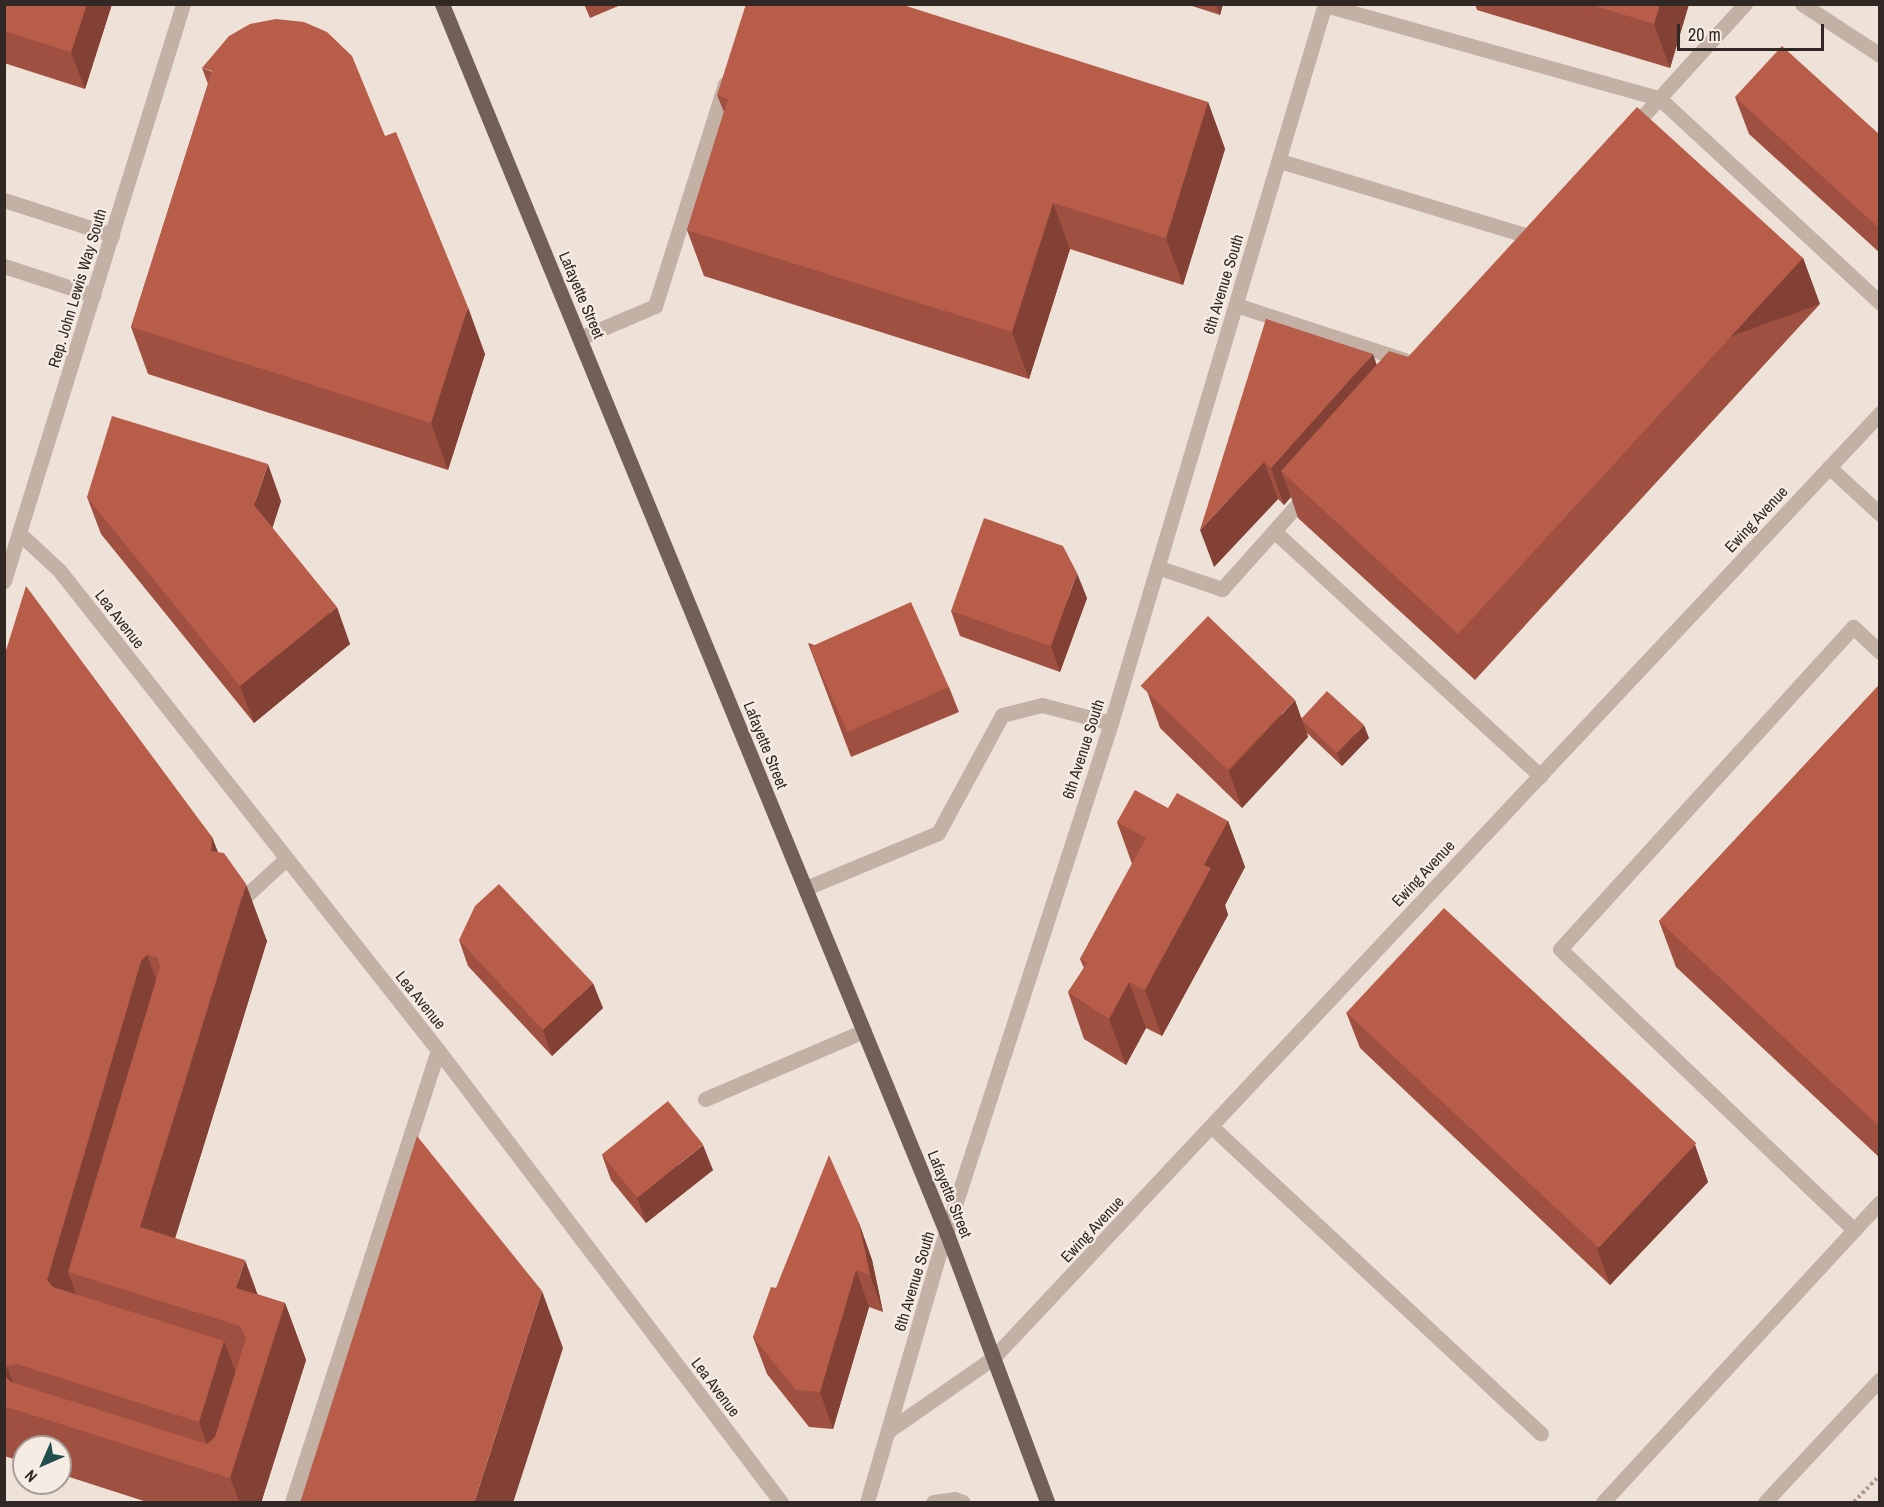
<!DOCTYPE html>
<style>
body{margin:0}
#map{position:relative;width:1884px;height:1507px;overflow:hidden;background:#eee2d8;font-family:"Archivo Narrow",sans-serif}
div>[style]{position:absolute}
.path>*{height:4px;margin-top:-2px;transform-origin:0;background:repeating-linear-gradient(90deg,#b09b90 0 3px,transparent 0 6px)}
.service>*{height:15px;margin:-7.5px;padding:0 7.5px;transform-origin:7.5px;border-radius:7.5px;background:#c4b1a6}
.minor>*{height:15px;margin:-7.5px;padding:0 7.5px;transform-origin:7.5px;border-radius:7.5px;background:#c4b1a6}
.tertiary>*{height:15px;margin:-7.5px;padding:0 7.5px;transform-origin:7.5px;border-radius:7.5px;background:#c4b1a6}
.primary>*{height:15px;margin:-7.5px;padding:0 7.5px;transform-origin:7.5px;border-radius:7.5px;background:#725f58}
.wall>*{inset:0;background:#9f5040}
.shaded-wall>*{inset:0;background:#824134;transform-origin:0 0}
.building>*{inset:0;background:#b95d4b;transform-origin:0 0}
span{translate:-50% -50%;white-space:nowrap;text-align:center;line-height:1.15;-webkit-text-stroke:4.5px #f6ece4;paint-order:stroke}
.street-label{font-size:16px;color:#312826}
.frame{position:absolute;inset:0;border:6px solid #312826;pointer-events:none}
.north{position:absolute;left:12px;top:1435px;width:60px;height:60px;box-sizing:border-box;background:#f6ece4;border:2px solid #a79e98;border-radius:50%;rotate:225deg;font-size:16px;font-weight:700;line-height:24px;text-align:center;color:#312826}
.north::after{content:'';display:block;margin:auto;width:21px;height:27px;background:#204e4d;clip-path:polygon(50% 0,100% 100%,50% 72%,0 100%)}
.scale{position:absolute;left:1677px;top:24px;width:147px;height:27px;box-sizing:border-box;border:3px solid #312826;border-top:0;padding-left:8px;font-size:18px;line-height:21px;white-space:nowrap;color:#312826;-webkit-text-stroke:4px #f6ece4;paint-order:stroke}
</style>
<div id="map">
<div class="path">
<i style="left:1854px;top:1502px;width:37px;rotate:-46deg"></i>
</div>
<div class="service">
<i style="left:1802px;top:4px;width:93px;rotate:33.2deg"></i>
<i style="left:1325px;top:5px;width:347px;rotate:15.6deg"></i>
<i style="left:1659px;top:98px;width:301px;rotate:42.8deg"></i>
<i style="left:1632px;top:128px;width:168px;rotate:-47.7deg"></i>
<i style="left:1280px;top:161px;width:266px;rotate:16.8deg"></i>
<i style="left:4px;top:200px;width:114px;rotate:18deg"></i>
<i style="left:4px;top:266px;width:94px;rotate:18deg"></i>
<i style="left:1236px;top:305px;width:177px;rotate:18.1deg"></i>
<i style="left:580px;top:338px;width:82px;rotate:-23.1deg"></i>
<i style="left:655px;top:306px;width:233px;rotate:-72.5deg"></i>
<i style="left:1274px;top:531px;width:362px;rotate:42.6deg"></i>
<i style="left:1157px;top:567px;width:69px;rotate:18.7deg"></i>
<i style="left:1222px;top:589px;width:127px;rotate:-48.2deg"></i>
<i style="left:1880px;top:652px;width:37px;rotate:-137deg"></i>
<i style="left:1853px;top:627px;width:435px;rotate:132.3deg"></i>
<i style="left:1560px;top:949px;width:407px;rotate:43.7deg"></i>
<i style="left:1854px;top:1230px;width:38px;rotate:-47deg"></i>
<i style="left:806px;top:888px;width:143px;rotate:-22.6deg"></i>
<i style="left:938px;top:833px;width:134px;rotate:-61.5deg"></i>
<i style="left:1002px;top:715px;width:41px;rotate:-14deg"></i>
<i style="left:1042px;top:705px;width:71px;rotate:14.6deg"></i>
<i style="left:239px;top:902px;width:64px;rotate:-42.5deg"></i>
<i style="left:705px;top:1099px;width:173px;rotate:-23.2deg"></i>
<i style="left:1211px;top:1126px;width:451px;rotate:43deg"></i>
<i style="left:292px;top:1502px;width:475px;rotate:-72.1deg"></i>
<i style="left:1603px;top:1502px;width:370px;rotate:-47.3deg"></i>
<i style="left:1765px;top:1502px;width:168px;rotate:-46.9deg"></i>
</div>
<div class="minor">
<i style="left:1829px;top:467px;width:69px;rotate:42.7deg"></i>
<i style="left:19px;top:533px;width:54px;rotate:42.8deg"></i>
<i style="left:59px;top:570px;width:612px;rotate:51.71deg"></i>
<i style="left:438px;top:1050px;width:567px;rotate:52.81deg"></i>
<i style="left:888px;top:1431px;width:128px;rotate:-34.8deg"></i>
<i style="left:993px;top:1358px;width:1296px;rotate:-46.81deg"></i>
<i style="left:933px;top:1502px;width:21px;rotate:-8deg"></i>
<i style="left:954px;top:1499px;width:9px;rotate:18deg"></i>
</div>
<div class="tertiary">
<i style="left:4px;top:581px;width:604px;rotate:-72.76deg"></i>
<i style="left:867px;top:1502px;width:248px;rotate:-73.8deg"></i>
<i style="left:936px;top:1264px;width:569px;rotate:-72.07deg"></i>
<i style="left:1111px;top:723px;width:750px;rotate:-73.43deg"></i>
</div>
<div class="primary">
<i style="left:442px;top:4px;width:1330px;rotate:67.68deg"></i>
<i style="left:947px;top:1234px;width:286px;rotate:69.5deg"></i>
</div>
<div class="wall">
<i style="clip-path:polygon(4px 4px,112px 4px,85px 89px,4px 63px)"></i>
<i style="clip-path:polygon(584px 4px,623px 4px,590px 18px)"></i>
<i style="clip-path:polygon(1186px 4px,1223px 4px,1220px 15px)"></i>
<i style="clip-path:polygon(1475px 4px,1689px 4px,1670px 68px,1477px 10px)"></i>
<i style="clip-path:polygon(202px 68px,385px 136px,485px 354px,448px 470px,148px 374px,131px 327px,208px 84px)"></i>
<i style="clip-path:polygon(717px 95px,1208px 102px,1225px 149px,1183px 285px,1070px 249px,1029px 379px,704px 276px,687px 230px,724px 112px)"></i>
<i style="clip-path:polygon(1735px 97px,1880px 135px,1880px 253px,1749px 134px)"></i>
<i style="clip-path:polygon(1803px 258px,1820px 304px,1475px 680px,1298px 518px,1291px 497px,1284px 505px,1278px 499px,1214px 567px,1266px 319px,1377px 365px)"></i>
<i style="clip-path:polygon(87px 497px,281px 501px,272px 528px,350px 644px,254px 723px,101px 534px)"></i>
<i style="clip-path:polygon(1087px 598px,1060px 672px,960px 636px,951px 611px)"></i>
<i style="clip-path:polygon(808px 643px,949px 687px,959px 712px,851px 757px)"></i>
<i style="clip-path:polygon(4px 657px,212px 837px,218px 852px,267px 941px,175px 1238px,257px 1294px,285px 1303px,306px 1360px,261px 1503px,150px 1503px,60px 1474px,60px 1447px,24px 1447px,24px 1462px,4px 1456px)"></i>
<i style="clip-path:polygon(1880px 684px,1880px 1158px,1676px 967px,1659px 921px)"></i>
<i style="clip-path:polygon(1147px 691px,1302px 718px,1369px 738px,1342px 766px,1307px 733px,1308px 737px,1242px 808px,1160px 728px)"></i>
<i style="clip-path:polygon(1168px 808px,1228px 821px,1245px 867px,1225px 905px,1228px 915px,1162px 1036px,1146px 1028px,1126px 1065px,1084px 1039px,1068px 992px,1084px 968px,1080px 959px,1132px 864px,1117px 822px)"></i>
<i style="clip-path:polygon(459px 940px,603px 1008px,552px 1056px,468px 966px)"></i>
<i style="clip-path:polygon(1346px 1012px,1695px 1145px,1708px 1182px,1610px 1285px,1360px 1048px)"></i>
<i style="clip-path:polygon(602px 1155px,713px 1170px,646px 1223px,611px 1180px)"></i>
<i style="clip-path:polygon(859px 1223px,872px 1260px,883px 1312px,869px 1307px,833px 1429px,809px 1427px,767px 1374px,753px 1337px,776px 1288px)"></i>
</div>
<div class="shaded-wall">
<i style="clip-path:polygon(87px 4px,112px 4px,85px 89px,71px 52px)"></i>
<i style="clip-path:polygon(1216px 4px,1223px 4px,1220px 15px)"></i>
<i style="clip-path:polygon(1660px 4px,1689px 4px,1670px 68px,1654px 24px)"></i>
<i style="clip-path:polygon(1208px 102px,1225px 149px,1183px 285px,1166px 238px)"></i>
<i style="clip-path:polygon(1053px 203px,1070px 249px,1029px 379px,1012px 332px)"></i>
<i style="left:1803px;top:258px;width:49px;height:510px;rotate:70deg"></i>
<i style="clip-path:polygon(468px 307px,485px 354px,448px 470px,431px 423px)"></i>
<i style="clip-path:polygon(1373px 354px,1386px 391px,1281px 471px,1291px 497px,1284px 505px,1271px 468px)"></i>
<i style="clip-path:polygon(1264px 462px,1278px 499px,1214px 567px,1200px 530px)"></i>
<i style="clip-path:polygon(268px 464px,281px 501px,268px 542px,254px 505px)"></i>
<i style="clip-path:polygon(1077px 573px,1087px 598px,1060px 672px,1051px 646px)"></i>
<i style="clip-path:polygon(337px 607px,350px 644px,254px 723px,240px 686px)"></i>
<i style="clip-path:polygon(1295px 700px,1308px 737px,1242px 808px,1229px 771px)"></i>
<i style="clip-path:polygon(1364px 725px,1369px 738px,1342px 766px,1337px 753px)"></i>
<i style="clip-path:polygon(1228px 821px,1245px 867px,1225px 905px,1228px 915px,1162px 1036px,1145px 990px,1204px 865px)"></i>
<i style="clip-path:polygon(212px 837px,233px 894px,211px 851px)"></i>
<i style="clip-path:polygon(246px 884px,267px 941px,161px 1284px,140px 1227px)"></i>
<i style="clip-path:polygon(147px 955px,168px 1012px,68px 1272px,78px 1299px,67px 1337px,47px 1280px,141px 961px)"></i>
<i style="clip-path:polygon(1129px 982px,1146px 1028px,1126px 1065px,1109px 1019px)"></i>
<i style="clip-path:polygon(593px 983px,603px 1008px,552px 1056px,543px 1030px)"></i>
<i style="clip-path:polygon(703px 1145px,713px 1170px,646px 1223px,637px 1198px)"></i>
<i style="clip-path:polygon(1695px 1145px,1708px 1182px,1610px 1285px,1597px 1248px)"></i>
<i style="clip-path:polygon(859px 1223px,872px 1260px,883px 1312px,870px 1275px)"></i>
<i style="clip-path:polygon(245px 1260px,266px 1317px,236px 1288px)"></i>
<i style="clip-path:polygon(856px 1270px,869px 1307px,833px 1429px,820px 1392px)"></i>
<i style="clip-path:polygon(542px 1291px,563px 1348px,513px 1503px,474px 1503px)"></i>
<i style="clip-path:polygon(285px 1303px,306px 1360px,261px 1503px,240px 1503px,230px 1478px)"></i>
<i style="clip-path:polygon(224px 1341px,245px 1398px,218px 1474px,199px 1422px)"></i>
<i style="clip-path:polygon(7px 1366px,24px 1412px,5px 1376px)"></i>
</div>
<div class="building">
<i style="clip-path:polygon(4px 4px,87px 4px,71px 52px,4px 31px)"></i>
<i style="clip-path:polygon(746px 4px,900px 4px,1208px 102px,1166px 238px,1053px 203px,1012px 332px,687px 230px,728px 99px,717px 95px)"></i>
<i style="clip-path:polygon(1589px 4px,1660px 4px,1654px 24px)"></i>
<i style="clip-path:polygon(276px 19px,304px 22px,327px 32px,352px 56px,385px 136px,396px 132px,468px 307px,431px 423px,131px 327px,212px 71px,202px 68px,229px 36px,250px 24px)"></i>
<i style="clip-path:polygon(1782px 46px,1880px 135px,1880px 229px,1735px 97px)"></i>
<i style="clip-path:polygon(1637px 107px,1803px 258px,1458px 634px,1281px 471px,1389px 351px,1408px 357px)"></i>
<i style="clip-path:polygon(1266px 319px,1373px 354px,1271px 468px,1264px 462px,1200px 530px)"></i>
<i style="clip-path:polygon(112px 416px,268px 464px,254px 505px,337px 607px,240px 686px,87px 497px)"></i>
<i style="clip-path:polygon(984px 518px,1063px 546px,1077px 573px,1051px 646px,951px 611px)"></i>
<i style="clip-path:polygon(evenodd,26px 586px,212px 837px,211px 851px,224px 853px,246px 884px,140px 1227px,245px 1260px,236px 1288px,285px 1303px,230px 1478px,4px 1406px,4px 657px,26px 586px,147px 955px,157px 957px,160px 967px,68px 1272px,240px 1326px,246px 1338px,215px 1437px,207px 1444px,11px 1382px,5px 1376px,7px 1366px,17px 1364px,199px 1422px,224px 1341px,53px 1287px,47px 1280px,141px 961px,147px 955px)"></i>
<i style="left:911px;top:602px;width:93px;height:111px;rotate:66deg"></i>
<i style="left:1208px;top:616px;width:121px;height:97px;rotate:44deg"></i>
<i style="clip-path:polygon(1880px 684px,1880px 1127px,1659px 921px)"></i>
<i style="clip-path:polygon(1327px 691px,1364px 725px,1337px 753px,1302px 720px,1302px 718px)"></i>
<i style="clip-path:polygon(1135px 790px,1168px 808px,1177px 793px,1228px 821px,1204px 865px,1211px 868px,1145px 990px,1129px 982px,1109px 1019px,1068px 992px,1087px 963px,1080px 959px,1146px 838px,1117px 822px)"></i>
<i style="clip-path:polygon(499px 884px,593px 983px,543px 1030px,459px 940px,475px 906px)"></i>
<i style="left:1444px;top:908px;width:345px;height:143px;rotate:43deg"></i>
<i style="left:668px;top:1101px;width:56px;height:85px;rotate:51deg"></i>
<i style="clip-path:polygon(417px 1136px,542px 1291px,474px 1503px,300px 1503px)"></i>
<i style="clip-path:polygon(829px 1155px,859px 1223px,870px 1275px,856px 1270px,820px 1392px,796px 1390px,753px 1337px,771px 1287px,776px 1288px)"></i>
</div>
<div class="street-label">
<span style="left:1223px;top:284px;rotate:-73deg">6th Avenue South</span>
<span style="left:77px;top:288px;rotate:-73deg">Rep. John Lewis Way South</span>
<span style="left:582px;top:295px;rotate:67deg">Lafayette Street</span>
<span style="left:1756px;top:519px;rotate:-47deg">Ewing Avenue</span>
<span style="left:120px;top:619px;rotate:52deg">Lea Avenue</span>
<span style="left:766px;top:745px;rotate:68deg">Lafayette Street</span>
<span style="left:1083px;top:749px;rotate:-72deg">6th Avenue South</span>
<span style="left:1423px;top:873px;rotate:-47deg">Ewing Avenue</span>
<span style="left:421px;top:1000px;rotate:51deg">Lea Avenue</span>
<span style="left:950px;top:1194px;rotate:68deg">Lafayette Street</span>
<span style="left:1092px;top:1229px;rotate:-47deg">Ewing Avenue</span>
<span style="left:914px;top:1281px;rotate:-73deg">6th Avenue South</span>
<span style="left:716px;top:1387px;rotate:53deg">Lea Avenue</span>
</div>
<div class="frame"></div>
<div class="north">N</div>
<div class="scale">20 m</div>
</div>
